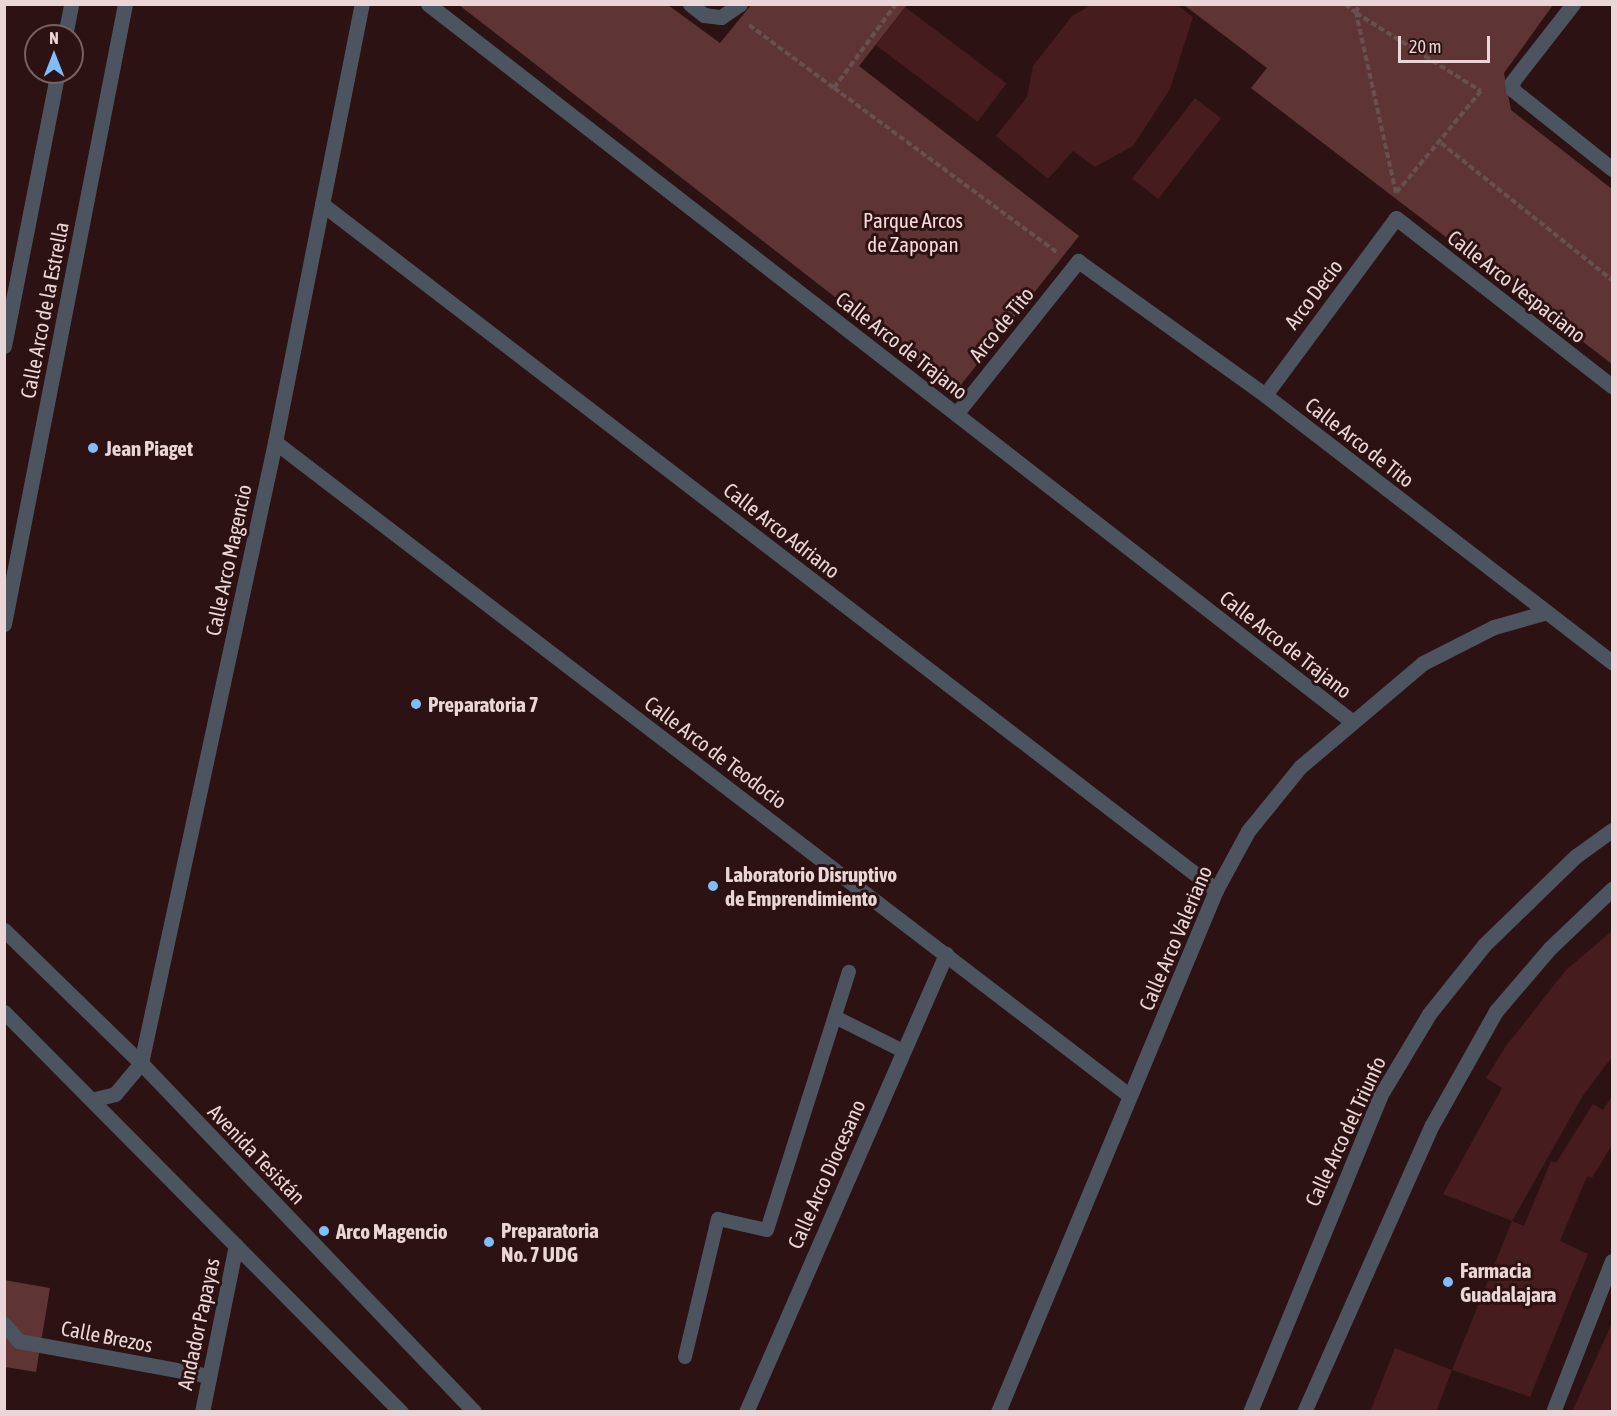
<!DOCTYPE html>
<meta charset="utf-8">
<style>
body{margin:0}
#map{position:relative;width:1617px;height:1416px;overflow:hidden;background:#2d1213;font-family:"Asap Condensed",sans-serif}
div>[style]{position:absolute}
.green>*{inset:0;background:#5f3435}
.building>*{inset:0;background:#461c1e;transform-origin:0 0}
.path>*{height:4px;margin-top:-2px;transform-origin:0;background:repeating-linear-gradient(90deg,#684f50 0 6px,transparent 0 9px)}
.service>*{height:14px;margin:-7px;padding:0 7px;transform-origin:7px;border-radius:7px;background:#4c555f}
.pedestrian>*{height:15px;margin:-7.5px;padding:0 7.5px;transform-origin:7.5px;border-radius:7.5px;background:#4c555f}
.minor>*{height:15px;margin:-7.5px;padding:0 7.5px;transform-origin:7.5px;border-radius:7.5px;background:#4c555f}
.tertiary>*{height:15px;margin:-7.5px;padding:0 7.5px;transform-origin:7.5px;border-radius:7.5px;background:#4c555f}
.dots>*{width:16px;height:16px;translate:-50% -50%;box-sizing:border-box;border:3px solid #2d1213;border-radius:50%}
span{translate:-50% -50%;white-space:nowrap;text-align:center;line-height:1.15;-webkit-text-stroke:6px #2d1213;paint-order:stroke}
.park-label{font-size:21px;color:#fbd9d9}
.street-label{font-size:21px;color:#ead6d6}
.poi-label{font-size:21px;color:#ead6d6;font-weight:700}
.left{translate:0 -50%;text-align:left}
.frame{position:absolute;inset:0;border:6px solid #ead6d6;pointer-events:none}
.north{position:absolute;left:24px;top:24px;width:60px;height:60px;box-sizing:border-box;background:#2d1213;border:2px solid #796061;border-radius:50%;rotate:0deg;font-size:16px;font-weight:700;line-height:24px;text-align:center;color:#ead6d6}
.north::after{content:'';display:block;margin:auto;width:21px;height:27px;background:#81bdfa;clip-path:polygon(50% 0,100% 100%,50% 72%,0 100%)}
.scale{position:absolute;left:1398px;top:36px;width:92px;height:27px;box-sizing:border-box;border:3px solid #ead6d6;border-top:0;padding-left:8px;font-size:18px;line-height:21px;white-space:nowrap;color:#ead6d6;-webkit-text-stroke:4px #2d1213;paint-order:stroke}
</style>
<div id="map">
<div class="green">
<i style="clip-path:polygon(459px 5px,668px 5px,720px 43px,751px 5px,907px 5px,859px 66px,1079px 236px,956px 391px)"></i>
<i style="clip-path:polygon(1184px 5px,1553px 5px,1504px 73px,1511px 110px,1612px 189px,1612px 364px,1251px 88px,1267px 68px)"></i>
<i style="clip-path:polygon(4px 1280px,50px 1288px,36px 1372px,5px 1367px)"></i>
</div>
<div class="building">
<i style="clip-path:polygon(1093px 4px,1176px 4px,1193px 17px,1170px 89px,1133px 146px,1095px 167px,1073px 151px,1048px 179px,996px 136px,1027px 97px,1033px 66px,1072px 16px)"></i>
<i style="left:905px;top:7px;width:127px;height:48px;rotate:37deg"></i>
<i style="left:1195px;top:98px;width:33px;height:102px;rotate:38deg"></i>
<i style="clip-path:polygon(1612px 931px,1612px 1057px,1582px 1097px,1512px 1221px,1443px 1194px,1502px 1088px,1486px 1078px,1506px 1046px,1566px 970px)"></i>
<i style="clip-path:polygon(1612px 1096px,1612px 1145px,1592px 1178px,1587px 1176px,1560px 1241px,1588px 1254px,1530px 1397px,1452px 1370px,1512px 1221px,1524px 1226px,1551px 1161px,1556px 1163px,1593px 1104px,1603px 1110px)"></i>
<i style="clip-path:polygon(1612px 1322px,1612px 1412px,1572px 1412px,1607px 1334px)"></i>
<i style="clip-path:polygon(1395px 1348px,1452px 1370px,1436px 1412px,1370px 1412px)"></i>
</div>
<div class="path">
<i style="left:1345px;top:4px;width:14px;rotate:39deg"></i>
<i style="left:1356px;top:13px;width:147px;rotate:32deg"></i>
<i style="left:1481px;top:91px;width:133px;rotate:129.8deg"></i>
<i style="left:1396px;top:193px;width:184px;rotate:-102.5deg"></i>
<i style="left:1356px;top:13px;width:9px;rotate:-72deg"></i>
<i style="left:749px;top:25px;width:106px;rotate:36.5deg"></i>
<i style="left:834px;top:88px;width:104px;rotate:-53.6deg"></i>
<i style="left:834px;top:88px;width:278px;rotate:36.4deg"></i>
<i style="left:1441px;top:143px;width:219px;rotate:38.7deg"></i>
</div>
<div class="service">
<i style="left:835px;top:1017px;width:76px;rotate:26.6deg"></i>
<i style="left:685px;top:1357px;width:142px;rotate:-76.6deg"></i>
<i style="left:718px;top:1219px;width:50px;rotate:12.7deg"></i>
<i style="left:767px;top:1230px;width:271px;rotate:-72.4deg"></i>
</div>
<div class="pedestrian">
<i style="left:4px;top:1324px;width:23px;rotate:49deg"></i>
<i style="left:19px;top:1341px;width:193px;rotate:10.4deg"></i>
</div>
<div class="minor">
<i style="left:428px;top:4px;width:1167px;rotate:37.83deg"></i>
<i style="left:690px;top:4px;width:18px;rotate:38deg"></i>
<i style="left:704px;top:15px;width:17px;rotate:7deg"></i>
<i style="left:721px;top:17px;width:23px;rotate:-34deg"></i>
<i style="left:1573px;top:4px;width:99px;rotate:128deg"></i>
<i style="left:1512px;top:82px;width:8px;rotate:83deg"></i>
<i style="left:1513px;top:90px;width:127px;rotate:38.6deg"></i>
<i style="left:65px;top:36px;width:33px;rotate:-79deg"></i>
<i style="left:322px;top:204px;width:1127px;rotate:37.5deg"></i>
<i style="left:4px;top:346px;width:279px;rotate:-78.9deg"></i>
<i style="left:1265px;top:395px;width:220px;rotate:-53.5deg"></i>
<i style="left:1396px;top:218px;width:274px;rotate:37.9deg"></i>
<i style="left:956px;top:414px;width:196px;rotate:-51.4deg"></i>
<i style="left:1078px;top:261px;width:230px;rotate:35.6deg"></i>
<i style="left:1265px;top:395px;width:438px;rotate:37.6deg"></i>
<i style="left:275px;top:442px;width:1076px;rotate:37.41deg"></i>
<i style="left:4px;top:624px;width:632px;rotate:-78.96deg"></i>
<i style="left:95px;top:1099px;width:21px;rotate:-14deg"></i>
<i style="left:115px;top:1094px;width:40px;rotate:-50deg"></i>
<i style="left:141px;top:1063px;width:635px;rotate:-77.82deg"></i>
<i style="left:275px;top:442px;width:447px;rotate:-78.8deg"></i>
<i style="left:202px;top:1412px;width:170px;rotate:-78.5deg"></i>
<i style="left:746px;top:1412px;width:500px;rotate:-66.4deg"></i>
<i style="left:998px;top:1412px;width:566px;rotate:-67.33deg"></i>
<i style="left:1216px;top:890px;width:67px;rotate:-61.5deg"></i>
<i style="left:1248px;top:831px;width:82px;rotate:-50.9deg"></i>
<i style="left:1300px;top:767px;width:161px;rotate:-40.2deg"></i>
<i style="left:1423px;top:663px;width:80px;rotate:-26.9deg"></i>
<i style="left:1494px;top:627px;width:55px;rotate:-15.8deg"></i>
<i style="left:1553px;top:1412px;width:162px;rotate:-68.7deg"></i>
</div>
<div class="tertiary">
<i style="left:4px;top:930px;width:191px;rotate:44.2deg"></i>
<i style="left:141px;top:1063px;width:482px;rotate:46.3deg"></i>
<i style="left:4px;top:1012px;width:564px;rotate:45.22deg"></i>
<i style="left:1250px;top:1412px;width:342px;rotate:-67.6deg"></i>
<i style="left:1380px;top:1096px;width:96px;rotate:-59.1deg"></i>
<i style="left:1429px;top:1014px;width:88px;rotate:-51.4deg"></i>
<i style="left:1484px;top:945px;width:128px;rotate:-44.1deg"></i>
<i style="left:1576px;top:856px;width:44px;rotate:-35.8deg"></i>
<i style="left:1304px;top:1412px;width:314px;rotate:-66deg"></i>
<i style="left:1432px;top:1125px;width:131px;rotate:-60.7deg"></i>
<i style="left:1496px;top:1011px;width:83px;rotate:-49.4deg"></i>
<i style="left:1550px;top:948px;width:86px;rotate:-43.6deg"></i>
</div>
<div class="dots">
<i style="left:93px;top:448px;background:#81bdfa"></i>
<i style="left:416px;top:704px;background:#81bdfa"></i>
<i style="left:713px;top:886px;background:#81bdfa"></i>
<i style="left:324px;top:1231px;background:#81bdfa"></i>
<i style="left:489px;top:1242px;background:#81bdfa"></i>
<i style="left:1448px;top:1282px;background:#81bdfa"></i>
</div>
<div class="park-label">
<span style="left:913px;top:232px">Parque Arcos<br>de Zapopan</span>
</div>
<div class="street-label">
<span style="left:1517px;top:286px;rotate:38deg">Calle Arco Vespaciano</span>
<span style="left:1313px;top:294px;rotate:-53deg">Arco Decio</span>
<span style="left:44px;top:310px;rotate:-79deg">Calle Arco de la Estrella</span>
<span style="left:1001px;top:324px;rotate:-51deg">Arco de Tito</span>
<span style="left:902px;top:345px;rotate:38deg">Calle Arco de Trajano</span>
<span style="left:1360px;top:442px;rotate:38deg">Calle Arco de Tito</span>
<span style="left:782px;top:530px;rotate:38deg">Calle Arco Adriano</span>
<span style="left:228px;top:560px;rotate:-78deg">Calle Arco Magencio</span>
<span style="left:1286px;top:644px;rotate:38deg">Calle Arco de Trajano</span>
<span style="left:716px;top:752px;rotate:37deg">Calle Arco de Teodocio</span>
<span style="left:1175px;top:938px;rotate:-67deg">Calle Arco Valeriano</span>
<span style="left:1345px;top:1131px;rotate:-65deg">Calle Arco del Triunfo</span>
<span style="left:257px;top:1154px;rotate:46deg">Avenida Tesistán</span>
<span style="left:826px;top:1174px;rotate:-66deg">Calle Arco Diocesano</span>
<span style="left:198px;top:1324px;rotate:-78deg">Andador Papayas</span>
<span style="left:107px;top:1336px;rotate:11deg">Calle Brezos</span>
</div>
<div class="poi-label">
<span class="left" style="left:105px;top:448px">Jean Piaget</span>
<span class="left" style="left:428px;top:704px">Preparatoria 7</span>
<span class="left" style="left:725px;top:886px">Laboratorio Disruptivo<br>de Emprendimiento</span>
<span class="left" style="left:501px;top:1242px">Preparatoria<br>No. 7 UDG</span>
<span class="left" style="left:336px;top:1231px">Arco Magencio</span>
<span class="left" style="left:1460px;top:1282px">Farmacia<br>Guadalajara</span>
</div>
<div class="frame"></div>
<div class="north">N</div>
<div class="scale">20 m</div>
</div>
